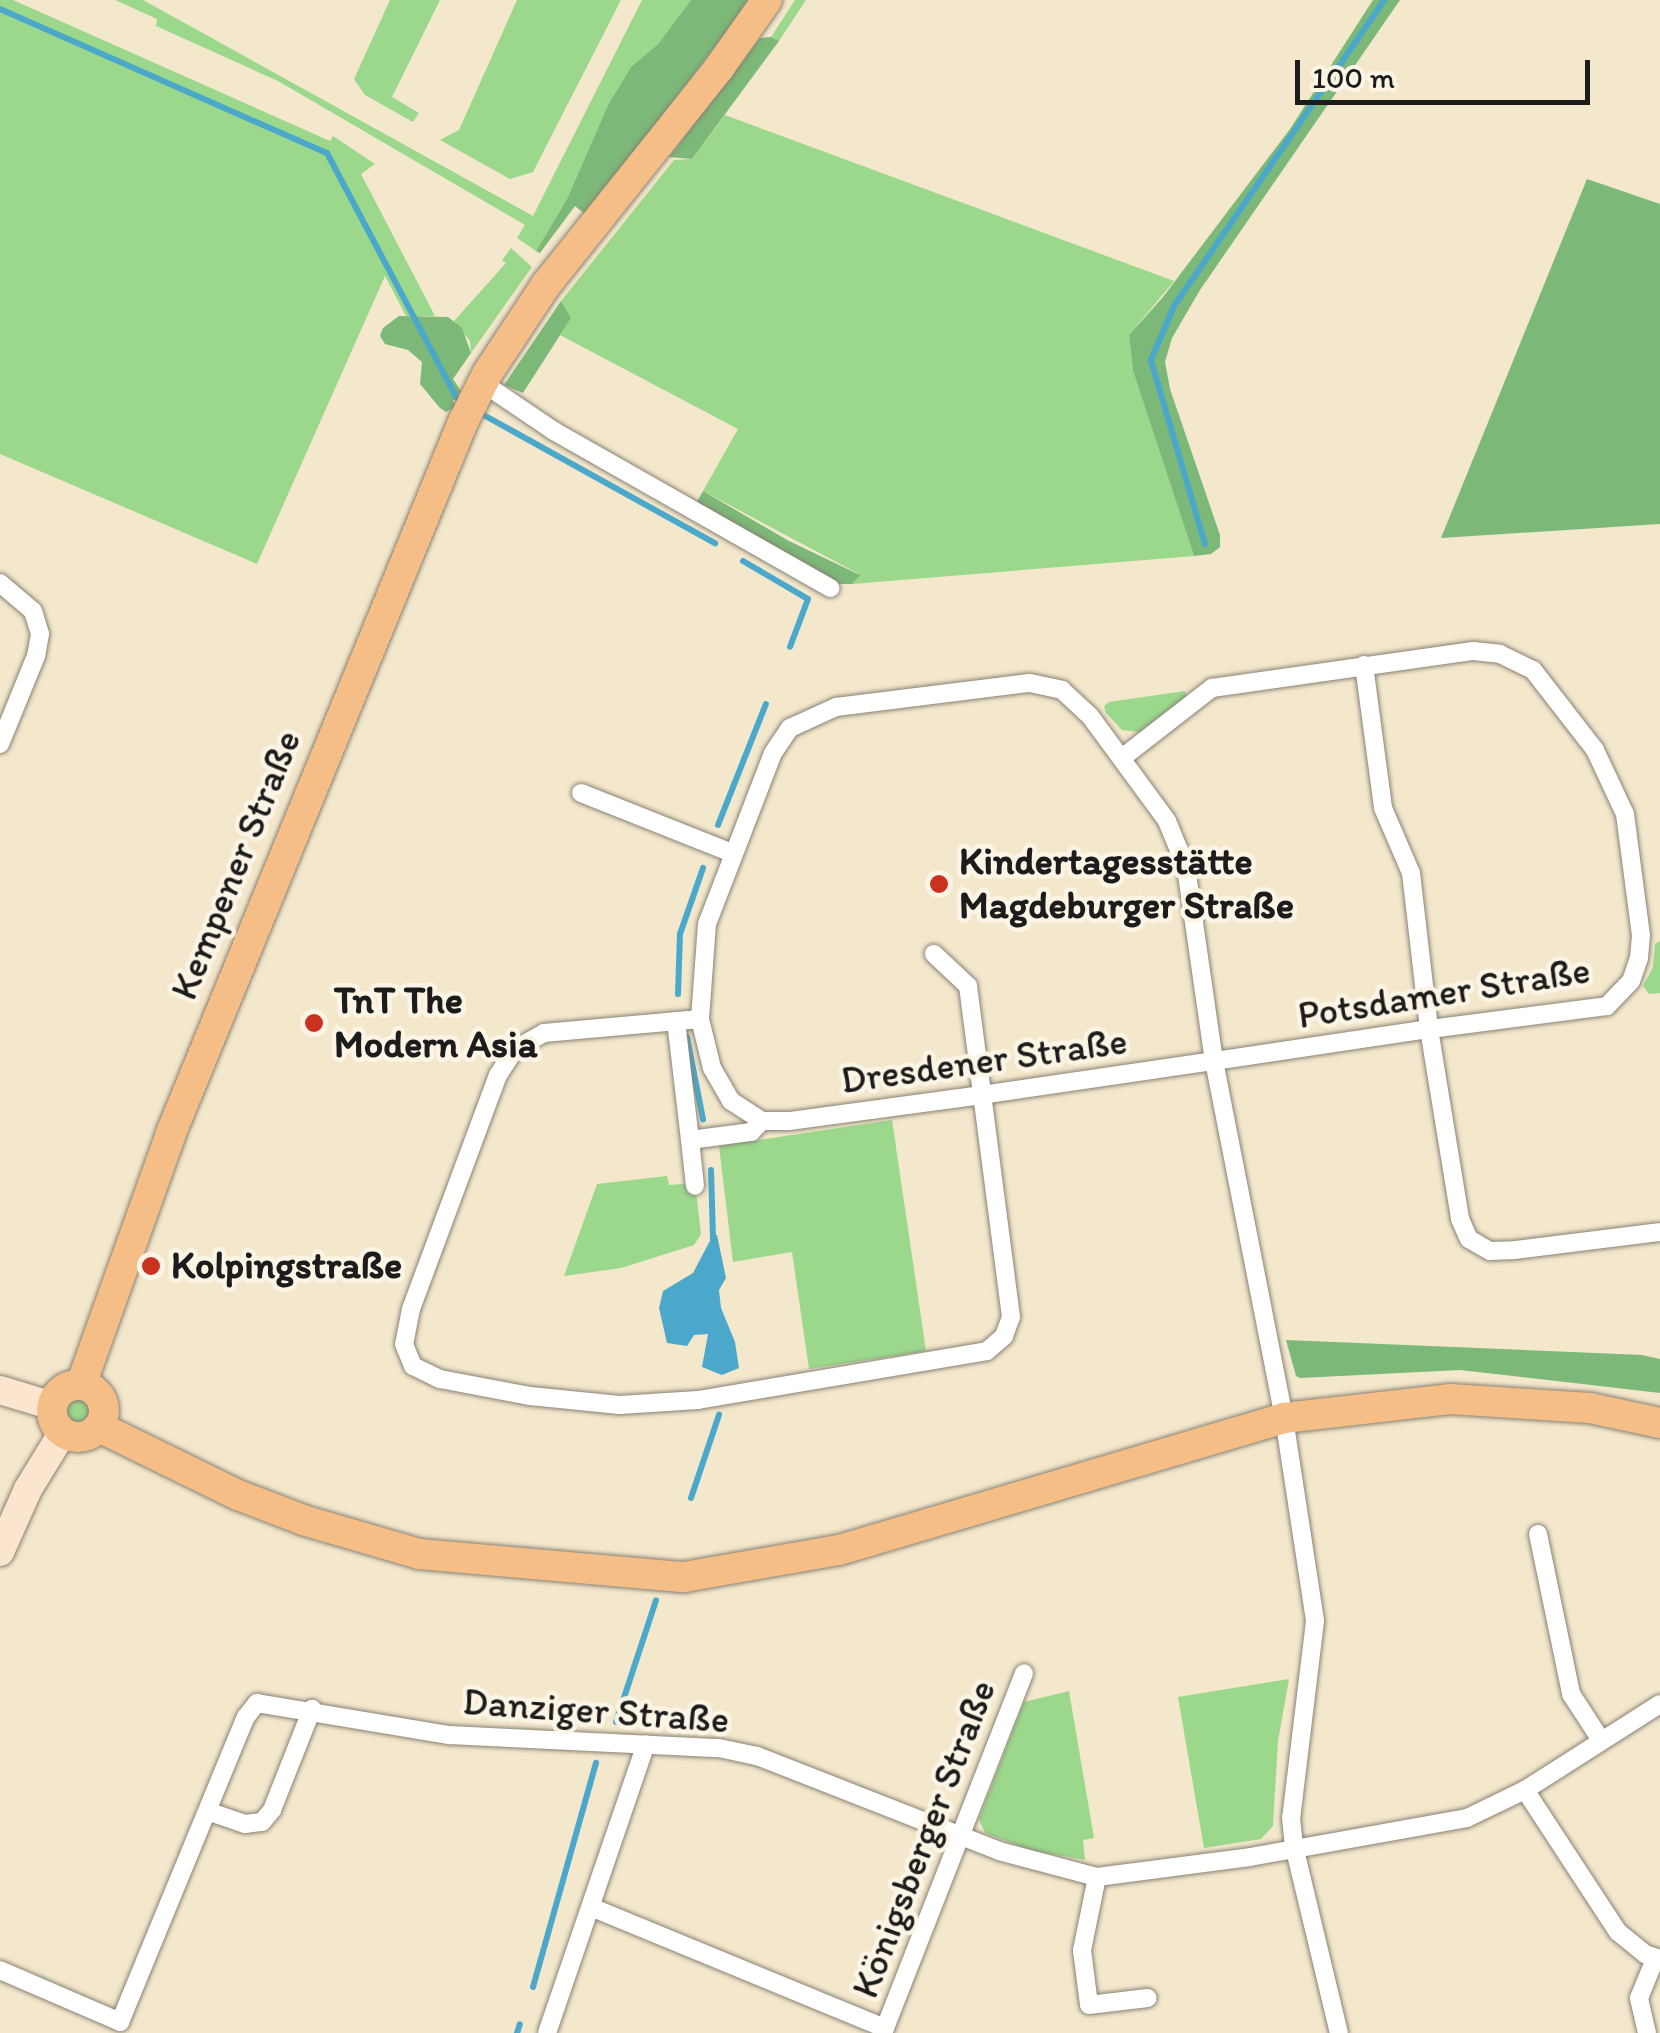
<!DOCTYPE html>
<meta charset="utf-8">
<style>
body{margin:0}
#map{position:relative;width:1660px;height:2033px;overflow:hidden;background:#f3e7cc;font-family:Itim,sans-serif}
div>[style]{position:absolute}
.green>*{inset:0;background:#9bd88c}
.round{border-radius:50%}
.forest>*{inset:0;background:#7cb878}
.water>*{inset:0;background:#4ba8ca}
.stream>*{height:6px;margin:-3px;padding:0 3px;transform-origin:3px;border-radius:3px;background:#4ba8ca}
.roads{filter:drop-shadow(0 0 2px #888274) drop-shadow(0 0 2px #888274)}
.street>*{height:18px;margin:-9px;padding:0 9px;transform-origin:9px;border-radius:9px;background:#fff}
.secondary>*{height:28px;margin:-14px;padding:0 14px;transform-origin:14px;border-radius:14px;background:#fbe5cf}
.primary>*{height:30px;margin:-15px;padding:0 15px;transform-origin:15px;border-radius:15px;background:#f6be87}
.primary>.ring{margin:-15px;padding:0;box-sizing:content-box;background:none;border:30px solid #f6be87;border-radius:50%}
.dots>*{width:28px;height:28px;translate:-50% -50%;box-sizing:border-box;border:5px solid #fcf5e5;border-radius:50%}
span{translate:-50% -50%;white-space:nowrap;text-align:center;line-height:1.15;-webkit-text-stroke:9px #fcf5e5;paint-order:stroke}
.poi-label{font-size:38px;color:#1c1c1c;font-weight:700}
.left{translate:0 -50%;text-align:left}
.street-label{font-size:38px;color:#1c1c1c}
.scale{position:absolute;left:1295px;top:60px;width:295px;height:45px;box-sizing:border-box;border:5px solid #1c1c1c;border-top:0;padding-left:12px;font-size:30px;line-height:35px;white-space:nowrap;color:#1c1c1c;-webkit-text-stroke:8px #fcf5e5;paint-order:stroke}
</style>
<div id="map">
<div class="green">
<i style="clip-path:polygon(0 0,13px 0,330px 141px,333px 136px,375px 164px,361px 174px,435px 316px,406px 316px,385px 276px,257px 564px,0 454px)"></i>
<i style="clip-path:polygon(115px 0,143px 0,533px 216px,642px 0,691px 0,658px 44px,631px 67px,608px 105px,567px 199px,536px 251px,517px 238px,525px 225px,278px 81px,156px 26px,157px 19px)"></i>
<i style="clip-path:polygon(390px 0,440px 0,392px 97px,419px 113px,413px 122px,365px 95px,354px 79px)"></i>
<i style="clip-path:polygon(517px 0,621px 0,533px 172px,510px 179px,440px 140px,459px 130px)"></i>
<i style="clip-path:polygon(795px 0,806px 0,779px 41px,771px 37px)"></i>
<i style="clip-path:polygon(725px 115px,1174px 281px,1129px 335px,1133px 371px,1194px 556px,852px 584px,859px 574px,703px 491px,738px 429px,560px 335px,571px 318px,561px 301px,674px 160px,692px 159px)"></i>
<i style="clip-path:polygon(511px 248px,532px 267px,471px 353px,470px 341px,454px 321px,506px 263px,502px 260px)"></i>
<i style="clip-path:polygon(1185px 691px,1187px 697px,1139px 732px,1122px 730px,1106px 713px,1104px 706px,1109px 702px)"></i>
<i style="clip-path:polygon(1660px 941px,1660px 993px,1649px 994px,1643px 986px,1653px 967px,1655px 944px)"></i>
<i style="clip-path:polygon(892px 1120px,926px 1351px,809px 1369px,792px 1252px,733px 1262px,719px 1146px)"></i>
<i style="clip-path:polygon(667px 1176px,669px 1185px,695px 1183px,701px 1234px,694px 1245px,621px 1268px,564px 1276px,597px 1184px)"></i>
<i class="round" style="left:60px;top:1394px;width:36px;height:36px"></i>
<i style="clip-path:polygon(1289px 1679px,1278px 1741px,1273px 1826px,1261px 1839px,1204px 1848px,1178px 1697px)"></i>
<i style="clip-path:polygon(1069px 1691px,1094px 1838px,1083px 1840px,1085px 1860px,1030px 1850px,985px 1833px,979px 1819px,1024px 1702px)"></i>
</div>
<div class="forest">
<i style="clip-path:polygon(691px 0,751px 0,586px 215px,575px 206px,540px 253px,536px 251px,567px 199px,608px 105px,631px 67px,658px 44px)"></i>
<i style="clip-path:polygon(1373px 0,1400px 0,1200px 290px,1172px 338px,1165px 362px,1170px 389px,1220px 535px,1220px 547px,1211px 554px,1194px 556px,1133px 371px,1129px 335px,1163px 297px,1290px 129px)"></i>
<i style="clip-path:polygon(771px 37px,779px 41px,692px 159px,669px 157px,760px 38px)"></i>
<i style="clip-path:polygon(1587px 179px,1660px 204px,1660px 524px,1441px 538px)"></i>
<i style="clip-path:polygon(561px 301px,571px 318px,523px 393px,504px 385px)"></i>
<i style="clip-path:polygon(399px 316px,448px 317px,462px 328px,471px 353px,453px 379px,461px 391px,453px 401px,456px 407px,446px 412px,440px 408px,420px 384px,422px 362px,408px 350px,385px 344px,380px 336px,383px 328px)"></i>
<i style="clip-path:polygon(703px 491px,789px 541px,860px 575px,852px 584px,839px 584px,810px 572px,694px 507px)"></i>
<i style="clip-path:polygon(1286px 1340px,1642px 1355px,1660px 1359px,1660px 1393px,1460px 1370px,1300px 1378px,1296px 1376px)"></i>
</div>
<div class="water">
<i style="clip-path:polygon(713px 1235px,717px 1235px,726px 1278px,719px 1290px,721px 1308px,735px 1342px,739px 1368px,722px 1375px,702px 1367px,708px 1334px,694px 1335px,687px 1346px,667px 1343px,659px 1308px,663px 1291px,693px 1273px)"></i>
</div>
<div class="stream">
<i style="left:0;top:9px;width:357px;rotate:23.8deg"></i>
<i style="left:327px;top:153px;width:276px;rotate:62.1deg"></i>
<i style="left:456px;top:397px;width:11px;rotate:34deg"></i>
<i style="left:480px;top:413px;width:269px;rotate:29deg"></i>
<i style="left:1205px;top:544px;width:192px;rotate:-106.4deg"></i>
<i style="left:1151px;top:360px;width:59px;rotate:-66.9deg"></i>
<i style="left:1174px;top:306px;width:371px;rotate:-55.5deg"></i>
<i style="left:743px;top:561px;width:75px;rotate:30.3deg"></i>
<i style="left:808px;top:599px;width:51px;rotate:110.6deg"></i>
<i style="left:718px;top:825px;width:130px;rotate:-68.4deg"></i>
<i style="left:678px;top:994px;width:60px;rotate:-88.1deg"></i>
<i style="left:680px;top:934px;width:70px;rotate:-70.8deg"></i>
<i style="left:687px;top:1037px;width:84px;rotate:79deg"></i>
<i style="left:711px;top:1170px;width:69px;rotate:88.3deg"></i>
<i style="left:691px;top:1498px;width:88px;rotate:-71.4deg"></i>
<i style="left:616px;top:1722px;width:128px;rotate:-71.8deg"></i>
<i style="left:533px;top:1987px;width:233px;rotate:-74.3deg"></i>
<i style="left:517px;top:2033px;width:9px;rotate:-72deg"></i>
</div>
<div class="roads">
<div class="street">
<i style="left:483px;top:383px;width:86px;rotate:34.1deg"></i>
<i style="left:554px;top:431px;width:318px;rotate:29.6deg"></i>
<i style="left:0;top:583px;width:43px;rotate:40.3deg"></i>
<i style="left:33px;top:611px;width:24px;rotate:73deg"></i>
<i style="left:40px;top:634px;width:22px;rotate:100deg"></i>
<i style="left:36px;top:656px;width:95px;rotate:112.2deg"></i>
<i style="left:1364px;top:665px;width:144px;rotate:82.4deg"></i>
<i style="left:1383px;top:808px;width:71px;rotate:66.7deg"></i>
<i style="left:1411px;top:873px;width:157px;rotate:83.4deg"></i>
<i style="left:1429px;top:1029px;width:193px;rotate:80.7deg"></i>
<i style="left:1460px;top:1219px;width:22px;rotate:66deg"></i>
<i style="left:1469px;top:1239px;width:24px;rotate:30deg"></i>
<i style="left:1490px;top:1251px;width:25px;rotate:-2deg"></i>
<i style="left:1515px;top:1250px;width:146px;rotate:-7.1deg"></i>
<i style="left:1123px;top:757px;width:113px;rotate:-37.8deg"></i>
<i style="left:1212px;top:688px;width:264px;rotate:-8.1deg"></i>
<i style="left:1473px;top:651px;width:27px;rotate:6deg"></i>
<i style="left:1500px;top:654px;width:37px;rotate:26deg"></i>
<i style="left:1533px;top:670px;width:101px;rotate:52.2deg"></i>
<i style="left:1595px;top:750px;width:71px;rotate:64.9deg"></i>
<i style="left:1625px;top:814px;width:122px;rotate:82.5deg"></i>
<i style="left:1641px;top:935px;width:23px;rotate:95deg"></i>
<i style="left:1639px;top:958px;width:24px;rotate:109deg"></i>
<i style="left:1631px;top:981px;width:35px;rotate:134deg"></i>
<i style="left:1607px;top:1006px;width:179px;rotate:172.6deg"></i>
<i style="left:1429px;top:1029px;width:217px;rotate:171.5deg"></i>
<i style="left:1214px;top:1061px;width:234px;rotate:171.7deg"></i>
<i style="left:982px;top:1095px;width:195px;rotate:172.3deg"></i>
<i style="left:789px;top:1121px;width:27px;rotate:180deg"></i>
<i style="left:762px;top:1121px;width:37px;rotate:-147deg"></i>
<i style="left:731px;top:1101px;width:38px;rotate:-120deg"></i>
<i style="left:712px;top:1068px;width:50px;rotate:-103.8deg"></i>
<i style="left:700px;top:1019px;width:95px;rotate:-85.8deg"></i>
<i style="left:707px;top:924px;width:183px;rotate:-68.9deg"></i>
<i style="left:773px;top:753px;width:30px;rotate:-56deg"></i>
<i style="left:790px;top:728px;width:51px;rotate:-24.5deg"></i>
<i style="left:836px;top:707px;width:195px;rotate:-7.1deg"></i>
<i style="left:1030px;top:683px;width:33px;rotate:12deg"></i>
<i style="left:1062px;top:690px;width:38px;rotate:43deg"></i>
<i style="left:1090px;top:716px;width:130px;rotate:53.7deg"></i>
<i style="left:1167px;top:821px;width:50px;rotate:67.6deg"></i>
<i style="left:1186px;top:867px;width:196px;rotate:81.8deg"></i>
<i style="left:1214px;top:1061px;width:364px;rotate:78.9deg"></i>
<i style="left:1284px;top:1418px;width:205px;rotate:81.3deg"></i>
<i style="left:1315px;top:1621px;width:198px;rotate:96.9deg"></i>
<i style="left:1291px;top:1818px;width:28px;rotate:84deg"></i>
<i style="left:1294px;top:1846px;width:192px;rotate:76.5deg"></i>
<i style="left:581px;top:793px;width:162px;rotate:21.7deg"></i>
<i style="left:700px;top:1019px;width:157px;rotate:174.9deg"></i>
<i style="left:544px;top:1033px;width:33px;rotate:151deg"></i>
<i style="left:515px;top:1049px;width:31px;rotate:123deg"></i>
<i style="left:498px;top:1075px;width:250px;rotate:110.4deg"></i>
<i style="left:411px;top:1309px;width:36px;rotate:101deg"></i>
<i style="left:404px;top:1344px;width:24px;rotate:68deg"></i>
<i style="left:413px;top:1366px;width:30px;rotate:26deg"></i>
<i style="left:440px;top:1379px;width:92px;rotate:10.7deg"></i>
<i style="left:530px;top:1396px;width:90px;rotate:5.7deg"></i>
<i style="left:620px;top:1405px;width:78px;rotate:-3.7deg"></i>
<i style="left:698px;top:1400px;width:293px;rotate:-9.6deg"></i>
<i style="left:987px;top:1351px;width:23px;rotate:-41deg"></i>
<i style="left:1004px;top:1336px;width:20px;rotate:-70deg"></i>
<i style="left:1011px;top:1317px;width:334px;rotate:-97.4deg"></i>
<i style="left:968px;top:986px;width:47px;rotate:-136.7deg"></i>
<i style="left:676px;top:1021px;width:120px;rotate:83.3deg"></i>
<i style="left:690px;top:1140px;width:62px;rotate:-7.5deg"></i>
<i style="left:751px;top:1132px;width:16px;rotate:-45deg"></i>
<i style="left:690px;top:1140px;width:46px;rotate:83.8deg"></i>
<i style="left:1538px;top:1534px;width:163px;rotate:78.3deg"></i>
<i style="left:1571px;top:1694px;width:55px;rotate:56.9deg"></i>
<i style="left:1525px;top:1790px;width:170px;rotate:56.8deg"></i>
<i style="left:1618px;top:1932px;width:35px;rotate:39deg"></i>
<i style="left:1645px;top:1954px;width:16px;rotate:18deg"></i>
<i style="left:210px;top:1812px;width:37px;rotate:19deg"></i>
<i style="left:245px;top:1824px;width:17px;rotate:-7deg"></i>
<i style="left:262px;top:1822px;width:16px;rotate:-50deg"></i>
<i style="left:272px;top:1810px;width:109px;rotate:-68.4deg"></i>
<i style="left:1097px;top:1877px;width:75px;rotate:101.6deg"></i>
<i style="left:1082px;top:1950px;width:55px;rotate:82.7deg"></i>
<i style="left:1089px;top:2005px;width:59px;rotate:-6.8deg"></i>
<i style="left:591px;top:1907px;width:318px;rotate:22.4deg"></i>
<i style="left:885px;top:2028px;width:381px;rotate:-68.6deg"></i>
<i style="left:0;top:1970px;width:131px;rotate:23.4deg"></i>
<i style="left:120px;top:2022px;width:330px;rotate:-67.6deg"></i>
<i style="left:246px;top:1717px;width:18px;rotate:-52deg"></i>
<i style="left:257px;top:1703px;width:195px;rotate:9.5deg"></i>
<i style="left:449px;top:1735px;width:270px;rotate:2.8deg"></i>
<i style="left:719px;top:1748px;width:39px;rotate:12deg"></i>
<i style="left:757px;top:1756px;width:260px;rotate:21.4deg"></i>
<i style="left:999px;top:1851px;width:101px;rotate:14.9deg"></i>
<i style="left:1097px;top:1877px;width:154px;rotate:-7.4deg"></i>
<i style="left:1250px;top:1857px;width:220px;rotate:-10.2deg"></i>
<i style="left:1467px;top:1818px;width:64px;rotate:-25.8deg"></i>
<i style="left:1525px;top:1790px;width:160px;rotate:-32.5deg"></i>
<i style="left:547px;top:2033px;width:305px;rotate:-71.1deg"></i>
<i style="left:1647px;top:2033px;width:36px;rotate:-103deg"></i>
<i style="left:1639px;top:1998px;width:42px;rotate:-67.7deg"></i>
</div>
<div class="secondary">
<i style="left:0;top:1390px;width:55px;rotate:16.8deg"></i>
<i style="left:0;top:1552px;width:69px;rotate:-66deg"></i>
<i style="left:28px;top:1489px;width:67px;rotate:-58.4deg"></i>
</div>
<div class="primary">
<i style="left:81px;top:1385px;width:268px;rotate:-70.3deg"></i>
<i style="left:171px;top:1133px;width:769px;rotate:-67.67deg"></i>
<i style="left:463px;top:422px;width:54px;rotate:-63.4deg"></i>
<i style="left:487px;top:374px;width:107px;rotate:-56.5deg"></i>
<i style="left:546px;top:285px;width:278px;rotate:-51.4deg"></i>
<i style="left:719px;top:68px;width:83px;rotate:-54.8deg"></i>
<i class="ring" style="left:52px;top:1385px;width:22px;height:22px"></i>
<i style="left:99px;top:1427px;width:155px;rotate:26.1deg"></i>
<i style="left:238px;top:1495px;width:70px;rotate:21deg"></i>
<i style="left:303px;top:1520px;width:121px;rotate:16.3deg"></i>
<i style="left:419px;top:1554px;width:266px;rotate:5deg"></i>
<i style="left:684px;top:1577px;width:157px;rotate:-9.9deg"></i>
<i style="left:839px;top:1550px;width:464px;rotate:-16.5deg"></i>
<i style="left:1284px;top:1418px;width:167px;rotate:-6.5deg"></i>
<i style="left:1450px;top:1399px;width:140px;rotate:3.7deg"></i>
<i style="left:1590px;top:1408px;width:72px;rotate:12.1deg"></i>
</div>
</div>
<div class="dots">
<i style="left:939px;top:884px;background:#c8321e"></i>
<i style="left:314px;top:1023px;background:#c8321e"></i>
<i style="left:151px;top:1266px;background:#c8321e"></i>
</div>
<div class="poi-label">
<span class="left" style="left:959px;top:884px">Kindertagesstätte<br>Magdeburger Straße</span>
<span class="left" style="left:334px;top:1023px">TnT The<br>Modern Asia</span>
<span class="left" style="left:171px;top:1266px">Kolpingstraße</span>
</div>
<div class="street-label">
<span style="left:236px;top:865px;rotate:-68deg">Kempener Straße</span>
<span style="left:1444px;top:993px;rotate:-9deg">Potsdamer Straße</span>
<span style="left:984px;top:1061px;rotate:-8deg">Dresdener Straße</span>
<span style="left:596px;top:1711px;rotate:4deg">Danziger Straße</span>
<span style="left:924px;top:1839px;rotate:-69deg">Königsberger Straße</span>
</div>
<div class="scale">100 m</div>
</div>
